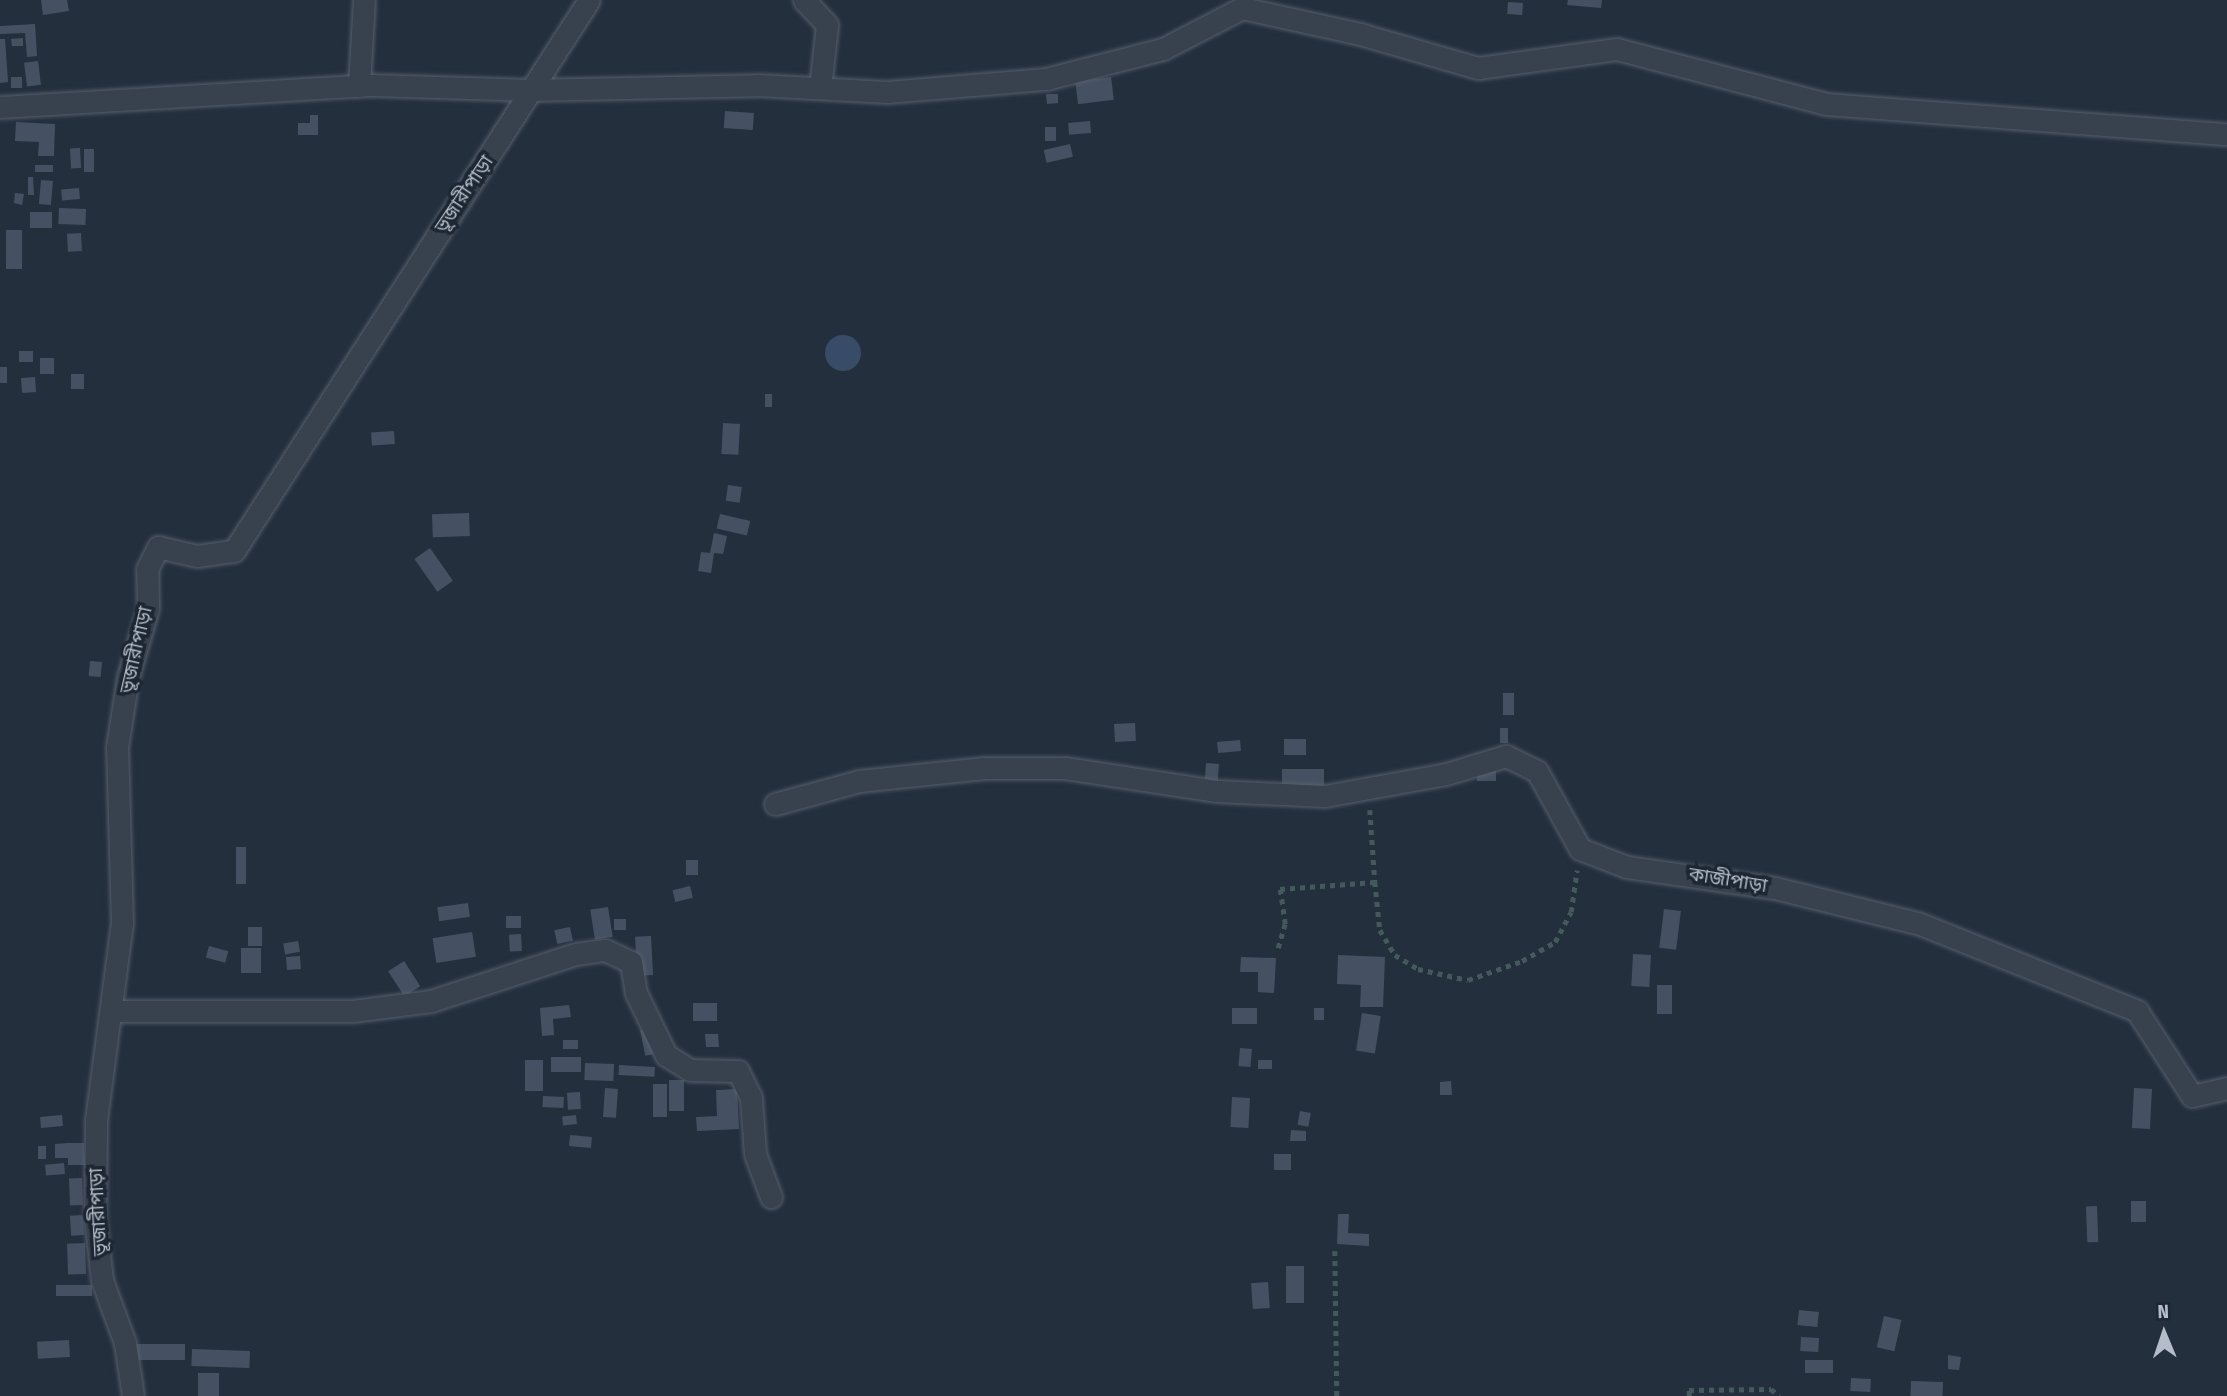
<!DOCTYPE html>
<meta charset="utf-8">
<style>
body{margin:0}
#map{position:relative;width:2227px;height:1396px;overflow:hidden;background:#242f3e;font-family:"Fira Sans Condensed","Noto Sans Bengali",sans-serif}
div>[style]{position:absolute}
.water>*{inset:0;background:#394c67}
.round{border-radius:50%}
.building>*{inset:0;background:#455162;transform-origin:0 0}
.path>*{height:4.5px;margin-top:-2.25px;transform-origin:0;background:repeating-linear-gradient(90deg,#44595c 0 5px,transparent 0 10px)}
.roads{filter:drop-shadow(0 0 2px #565f6c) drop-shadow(0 0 2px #565f6c)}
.street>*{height:21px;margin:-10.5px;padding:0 10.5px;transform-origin:10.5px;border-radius:10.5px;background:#38414e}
span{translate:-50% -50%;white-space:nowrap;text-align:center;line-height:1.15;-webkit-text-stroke:7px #1d2633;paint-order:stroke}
.street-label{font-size:19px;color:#b4bcc9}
.north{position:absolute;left:2129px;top:1298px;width:70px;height:70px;-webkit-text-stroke:5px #1d2633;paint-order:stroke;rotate:358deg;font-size:19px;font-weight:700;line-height:28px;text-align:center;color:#b4bcc9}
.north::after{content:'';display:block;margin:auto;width:24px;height:32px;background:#b4bcc9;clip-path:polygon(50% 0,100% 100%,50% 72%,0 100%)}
</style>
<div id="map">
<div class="water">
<i class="round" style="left:825px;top:335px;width:36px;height:36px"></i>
</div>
<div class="building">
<i style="clip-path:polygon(41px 0,67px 0,69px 11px,43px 15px)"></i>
<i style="clip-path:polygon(1568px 0,1602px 0,1601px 8px,1567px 5px)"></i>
<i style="left:1508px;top:2px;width:15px;height:12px;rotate:4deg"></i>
<i style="clip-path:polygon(35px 24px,37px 56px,27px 57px,25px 33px,0 34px,0 26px)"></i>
<i style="clip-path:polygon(23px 38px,23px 46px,12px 46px,11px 39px)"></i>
<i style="clip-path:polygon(0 39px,5px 39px,8px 82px,0 83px)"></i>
<i style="left:38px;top:61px;width:24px;height:14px;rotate:83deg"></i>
<i style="left:11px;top:77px;width:11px;height:11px"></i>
<i style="left:1111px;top:77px;width:23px;height:36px;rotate:83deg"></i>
<i style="clip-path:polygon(1046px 94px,1058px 94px,1058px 103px,1047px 104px)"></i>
<i style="left:725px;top:111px;width:29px;height:17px;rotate:4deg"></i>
<i style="clip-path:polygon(310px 115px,318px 115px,318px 135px,298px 135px,298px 123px,310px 123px)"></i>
<i style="left:1090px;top:121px;width:12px;height:22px;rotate:85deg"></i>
<i style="clip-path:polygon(16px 122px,55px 124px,54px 156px,38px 156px,39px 142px,15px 141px)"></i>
<i style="left:1045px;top:127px;width:11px;height:14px"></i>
<i style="left:1070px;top:144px;width:13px;height:27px;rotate:77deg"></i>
<i style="left:80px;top:148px;width:20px;height:10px;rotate:87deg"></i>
<i style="left:84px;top:149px;width:10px;height:23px"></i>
<i style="left:53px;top:165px;width:7px;height:18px;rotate:90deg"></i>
<i style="clip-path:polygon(28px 177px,33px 177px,34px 195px,28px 195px)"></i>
<i style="left:41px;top:180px;width:12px;height:24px;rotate:5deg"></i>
<i style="left:79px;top:188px;width:11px;height:18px;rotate:85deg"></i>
<i style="clip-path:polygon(15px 193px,24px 194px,22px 205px,14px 203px)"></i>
<i style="left:59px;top:208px;width:27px;height:16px;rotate:2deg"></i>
<i style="left:30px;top:212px;width:22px;height:16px"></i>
<i style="left:6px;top:230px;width:16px;height:39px"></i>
<i style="left:81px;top:233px;width:18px;height:14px;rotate:87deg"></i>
<i style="left:33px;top:351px;width:11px;height:14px;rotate:90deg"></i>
<i style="left:40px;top:358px;width:14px;height:16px"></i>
<i style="left:0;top:367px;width:7px;height:16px"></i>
<i style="left:71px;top:374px;width:13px;height:15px"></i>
<i style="left:35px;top:377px;width:15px;height:14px;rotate:86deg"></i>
<i style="left:765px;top:394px;width:7px;height:13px"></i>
<i style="left:723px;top:423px;width:17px;height:31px;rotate:3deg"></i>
<i style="left:394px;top:431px;width:13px;height:23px;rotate:86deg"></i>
<i style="left:728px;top:485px;width:14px;height:16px;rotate:8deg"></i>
<i style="left:469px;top:513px;width:23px;height:37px;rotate:88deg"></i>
<i style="left:720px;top:514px;width:31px;height:15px;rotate:13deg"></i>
<i style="clip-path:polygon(714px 533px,727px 536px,723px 554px,714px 553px,711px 573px,698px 571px,701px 552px,710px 553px)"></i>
<i style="left:430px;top:548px;width:40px;height:19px;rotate:55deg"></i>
<i style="left:90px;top:661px;width:12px;height:15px;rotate:5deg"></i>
<i style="left:1503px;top:693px;width:11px;height:22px"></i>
<i style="left:1135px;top:723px;width:18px;height:21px;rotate:87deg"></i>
<i style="left:1500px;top:728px;width:8px;height:15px"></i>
<i style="left:1306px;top:739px;width:16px;height:22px;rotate:90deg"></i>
<i style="left:1240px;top:740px;width:11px;height:23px;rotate:85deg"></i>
<i style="left:1206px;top:763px;width:13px;height:27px;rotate:4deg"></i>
<i style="left:1477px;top:766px;width:19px;height:15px"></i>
<i style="left:1282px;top:769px;width:42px;height:28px"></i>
<i style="left:236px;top:847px;width:10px;height:37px"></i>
<i style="left:686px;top:860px;width:12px;height:15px"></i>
<i style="left:690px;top:886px;width:12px;height:18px;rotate:76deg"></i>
<i style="left:468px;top:903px;width:14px;height:31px;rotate:82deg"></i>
<i style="left:608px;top:907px;width:30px;height:18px;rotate:81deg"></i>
<i style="left:1664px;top:909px;width:17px;height:39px;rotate:7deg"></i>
<i style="left:506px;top:916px;width:15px;height:12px"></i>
<i style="left:626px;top:919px;width:11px;height:12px;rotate:90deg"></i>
<i style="left:248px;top:927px;width:14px;height:19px"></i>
<i style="left:570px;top:927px;width:14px;height:16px;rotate:78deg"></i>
<i style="left:472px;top:932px;width:25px;height:40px;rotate:81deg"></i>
<i style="left:521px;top:934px;width:17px;height:12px;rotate:87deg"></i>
<i style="left:651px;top:936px;width:39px;height:16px;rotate:87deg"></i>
<i style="left:298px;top:941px;width:11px;height:15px;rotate:80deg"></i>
<i style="left:209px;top:946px;width:20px;height:12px;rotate:15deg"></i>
<i style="left:241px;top:948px;width:20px;height:25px"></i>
<i style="left:1633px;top:954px;width:18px;height:32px;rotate:3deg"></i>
<i style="clip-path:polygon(1338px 955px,1385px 957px,1383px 1007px,1360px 1007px,1361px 985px,1337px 984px)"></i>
<i style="left:300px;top:956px;width:13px;height:14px;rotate:86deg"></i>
<i style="clip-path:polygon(1241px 957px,1276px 958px,1274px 993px,1258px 992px,1258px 972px,1240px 972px)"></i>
<i style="left:404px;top:961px;width:30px;height:19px;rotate:57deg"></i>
<i style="left:1657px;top:985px;width:15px;height:29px"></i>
<i style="left:693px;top:1003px;width:24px;height:18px"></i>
<i style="clip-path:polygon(569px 1005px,571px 1017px,553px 1019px,554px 1035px,542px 1036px,540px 1008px)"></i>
<i style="left:1232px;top:1008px;width:25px;height:16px"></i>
<i style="left:1314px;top:1008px;width:10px;height:12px"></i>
<i style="left:1362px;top:1013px;width:19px;height:38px;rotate:9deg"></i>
<i style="left:652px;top:1028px;width:26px;height:12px;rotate:79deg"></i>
<i style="clip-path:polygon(705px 1034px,718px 1034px,719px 1047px,706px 1047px)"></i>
<i style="left:578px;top:1040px;width:9px;height:15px;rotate:90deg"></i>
<i style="left:1240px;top:1048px;width:12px;height:18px;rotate:5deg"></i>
<i style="left:581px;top:1057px;width:15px;height:30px;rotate:90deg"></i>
<i style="left:525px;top:1060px;width:18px;height:31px"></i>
<i style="left:1258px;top:1060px;width:14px;height:9px"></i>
<i style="left:585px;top:1063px;width:29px;height:17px;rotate:2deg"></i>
<i style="left:619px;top:1065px;width:36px;height:10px;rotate:3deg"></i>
<i style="left:669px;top:1080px;width:15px;height:31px"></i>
<i style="clip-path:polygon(1451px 1081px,1452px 1095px,1440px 1095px,1440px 1082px)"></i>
<i style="left:653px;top:1084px;width:14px;height:33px"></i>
<i style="left:605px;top:1088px;width:13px;height:29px;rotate:4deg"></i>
<i style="left:2134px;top:1088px;width:18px;height:40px;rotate:3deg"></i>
<i style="clip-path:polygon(737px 1089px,739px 1129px,697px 1131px,696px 1117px,717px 1116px,716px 1090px)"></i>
<i style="left:580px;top:1092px;width:17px;height:13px;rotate:87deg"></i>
<i style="left:543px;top:1096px;width:21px;height:11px;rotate:3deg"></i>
<i style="left:1232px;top:1097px;width:18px;height:30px;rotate:3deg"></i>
<i style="left:1300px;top:1111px;width:11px;height:14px;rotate:10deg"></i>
<i style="left:62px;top:1115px;width:11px;height:22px;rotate:85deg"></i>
<i style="left:576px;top:1115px;width:9px;height:14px;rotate:84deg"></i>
<i style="clip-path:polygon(1291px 1130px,1306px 1131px,1306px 1141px,1290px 1141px)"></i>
<i style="left:570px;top:1135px;width:22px;height:11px;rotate:5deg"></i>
<i style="clip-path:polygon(68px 1143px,84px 1143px,85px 1165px,68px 1165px,68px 1158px,55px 1158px,55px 1144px)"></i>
<i style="left:38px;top:1146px;width:8px;height:13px"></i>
<i style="left:1274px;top:1154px;width:17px;height:16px"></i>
<i style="left:64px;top:1163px;width:11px;height:19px;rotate:85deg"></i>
<i style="left:82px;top:1178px;width:27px;height:13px;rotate:88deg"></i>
<i style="left:2131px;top:1201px;width:15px;height:21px"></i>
<i style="left:2097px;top:1206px;width:36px;height:11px;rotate:88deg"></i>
<i style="clip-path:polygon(1338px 1214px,1349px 1214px,1348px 1233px,1369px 1234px,1369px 1246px,1337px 1244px)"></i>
<i style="left:83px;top:1215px;width:20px;height:13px;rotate:87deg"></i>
<i style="left:85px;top:1243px;width:31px;height:18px;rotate:88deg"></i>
<i style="left:1286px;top:1266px;width:18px;height:37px"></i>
<i style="left:1268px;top:1282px;width:26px;height:17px;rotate:86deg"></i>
<i style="left:92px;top:1285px;width:11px;height:36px;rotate:90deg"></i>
<i style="left:1799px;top:1310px;width:20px;height:15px;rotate:6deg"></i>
<i style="left:1884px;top:1316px;width:18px;height:32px;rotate:13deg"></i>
<i style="left:1801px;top:1337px;width:18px;height:14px;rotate:3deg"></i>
<i style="left:69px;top:1340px;width:17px;height:32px;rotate:87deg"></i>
<i style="left:136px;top:1344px;width:49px;height:16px"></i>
<i style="left:192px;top:1349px;width:58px;height:17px;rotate:2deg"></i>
<i style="clip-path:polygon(1948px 1355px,1961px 1357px,1959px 1370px,1948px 1369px)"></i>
<i style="left:1805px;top:1360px;width:28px;height:13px"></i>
<i style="left:219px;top:1373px;width:23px;height:21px;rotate:90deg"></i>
<i style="left:1851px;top:1378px;width:20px;height:13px;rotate:3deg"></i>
<i style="left:1911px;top:1381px;width:32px;height:15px;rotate:2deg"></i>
</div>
<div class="path">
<i style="left:1370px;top:810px;width:72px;rotate:86deg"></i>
<i style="left:1278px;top:948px;width:25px;rotate:-74deg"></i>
<i style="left:1285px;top:924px;width:35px;rotate:-98deg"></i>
<i style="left:1280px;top:889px;width:95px;rotate:-4.2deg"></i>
<i style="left:1375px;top:882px;width:48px;rotate:84.1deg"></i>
<i style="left:1380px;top:930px;width:29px;rotate:59deg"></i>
<i style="left:1395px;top:955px;width:27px;rotate:31deg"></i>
<i style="left:1418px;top:969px;width:51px;rotate:12.4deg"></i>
<i style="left:1468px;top:980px;width:57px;rotate:-19.4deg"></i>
<i style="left:1522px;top:961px;width:38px;rotate:-30deg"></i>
<i style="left:1555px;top:942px;width:34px;rotate:-62deg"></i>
<i style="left:1571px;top:912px;width:42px;rotate:-81.9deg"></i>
<i style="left:1335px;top:1251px;width:145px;rotate:89.2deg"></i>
<i style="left:1689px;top:1396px;width:6px;rotate:-90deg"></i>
<i style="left:1689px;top:1390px;width:82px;rotate:-0.7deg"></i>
<i style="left:1771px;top:1389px;width:11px;rotate:41deg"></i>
</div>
<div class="roads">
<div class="street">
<i style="left:804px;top:0;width:34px;rotate:47deg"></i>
<i style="left:827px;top:25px;width:63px;rotate:96.3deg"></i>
<i style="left:359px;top:86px;width:86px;rotate:-86.7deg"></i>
<i style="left:0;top:107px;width:373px;rotate:-3.4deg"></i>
<i style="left:372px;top:85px;width:156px;rotate:1.8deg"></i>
<i style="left:528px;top:90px;width:230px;rotate:-1.2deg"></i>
<i style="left:758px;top:85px;width:129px;rotate:3.1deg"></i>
<i style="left:887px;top:92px;width:160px;rotate:-4.7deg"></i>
<i style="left:1046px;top:79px;width:121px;rotate:-14.4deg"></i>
<i style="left:1163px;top:49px;width:89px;rotate:-27.4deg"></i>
<i style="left:1242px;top:8px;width:121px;rotate:12.4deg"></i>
<i style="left:1360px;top:34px;width:123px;rotate:16.1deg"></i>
<i style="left:1478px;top:68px;width:140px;rotate:-7.8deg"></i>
<i style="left:1617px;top:49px;width:216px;rotate:14.7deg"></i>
<i style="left:1826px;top:104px;width:402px;rotate:4.3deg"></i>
<i style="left:775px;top:804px;width:87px;rotate:-15.3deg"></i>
<i style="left:859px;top:781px;width:126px;rotate:-5.9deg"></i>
<i style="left:984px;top:768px;width:81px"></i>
<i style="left:1065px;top:768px;width:154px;rotate:8.6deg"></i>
<i style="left:1217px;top:791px;width:108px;rotate:2.7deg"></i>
<i style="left:1325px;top:796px;width:123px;rotate:-10.3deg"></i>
<i style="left:1446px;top:774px;width:63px;rotate:-16.7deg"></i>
<i style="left:1506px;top:756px;width:34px;rotate:26deg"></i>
<i style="left:1537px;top:771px;width:89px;rotate:61.1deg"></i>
<i style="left:1580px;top:849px;width:50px;rotate:21deg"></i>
<i style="left:1627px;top:867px;width:149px;rotate:8.1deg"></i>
<i style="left:1775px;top:888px;width:149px;rotate:13.9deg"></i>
<i style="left:1920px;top:924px;width:234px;rotate:21.8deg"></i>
<i style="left:2137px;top:1011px;width:101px;rotate:57.1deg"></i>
<i style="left:2192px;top:1096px;width:36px;rotate:-13deg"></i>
<i style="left:113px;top:1011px;width:240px"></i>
<i style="left:353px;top:1011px;width:79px;rotate:-7.3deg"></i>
<i style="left:431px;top:1001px;width:152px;rotate:-18deg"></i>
<i style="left:576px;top:954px;width:29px;rotate:-8deg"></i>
<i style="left:605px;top:950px;width:29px;rotate:25deg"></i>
<i style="left:631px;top:962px;width:31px;rotate:81deg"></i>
<i style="left:636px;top:993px;width:69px;rotate:64.2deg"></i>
<i style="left:666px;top:1055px;width:28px;rotate:32deg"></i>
<i style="left:690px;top:1070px;width:48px;rotate:1.2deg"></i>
<i style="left:738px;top:1071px;width:30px;rotate:64deg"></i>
<i style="left:751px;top:1098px;width:56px;rotate:85.9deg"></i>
<i style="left:755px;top:1154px;width:46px;rotate:69.6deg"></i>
<i style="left:133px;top:1396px;width:54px;rotate:-98.6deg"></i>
<i style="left:125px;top:1343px;width:67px;rotate:-110.1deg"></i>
<i style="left:102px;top:1280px;width:61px;rotate:-96.5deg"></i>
<i style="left:95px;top:1219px;width:99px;rotate:-89.4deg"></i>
<i style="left:96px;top:1120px;width:199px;rotate:-82.5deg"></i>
<i style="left:122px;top:923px;width:176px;rotate:-91.6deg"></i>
<i style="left:117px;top:747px;width:71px;rotate:-81.1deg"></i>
<i style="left:128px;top:677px;width:72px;rotate:-73.8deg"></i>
<i style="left:148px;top:608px;width:39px;rotate:-91deg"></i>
<i style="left:147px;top:569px;width:25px;rotate:-63deg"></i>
<i style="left:158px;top:547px;width:40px;rotate:13deg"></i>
<i style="left:197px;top:556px;width:37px;rotate:-8deg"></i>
<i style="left:234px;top:551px;width:655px;rotate:-57.21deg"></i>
</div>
</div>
<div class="street-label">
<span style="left:464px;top:194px;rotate:-56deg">ভূজারীপাড়া</span>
<span style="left:136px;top:650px;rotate:-77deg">ভূজারীপাড়া</span>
<span style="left:1728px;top:880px;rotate:9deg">কাজীপাড়া</span>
<span style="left:98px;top:1212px;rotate:-93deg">ভূজারীপাড়া</span>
</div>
<div class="north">N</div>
</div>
